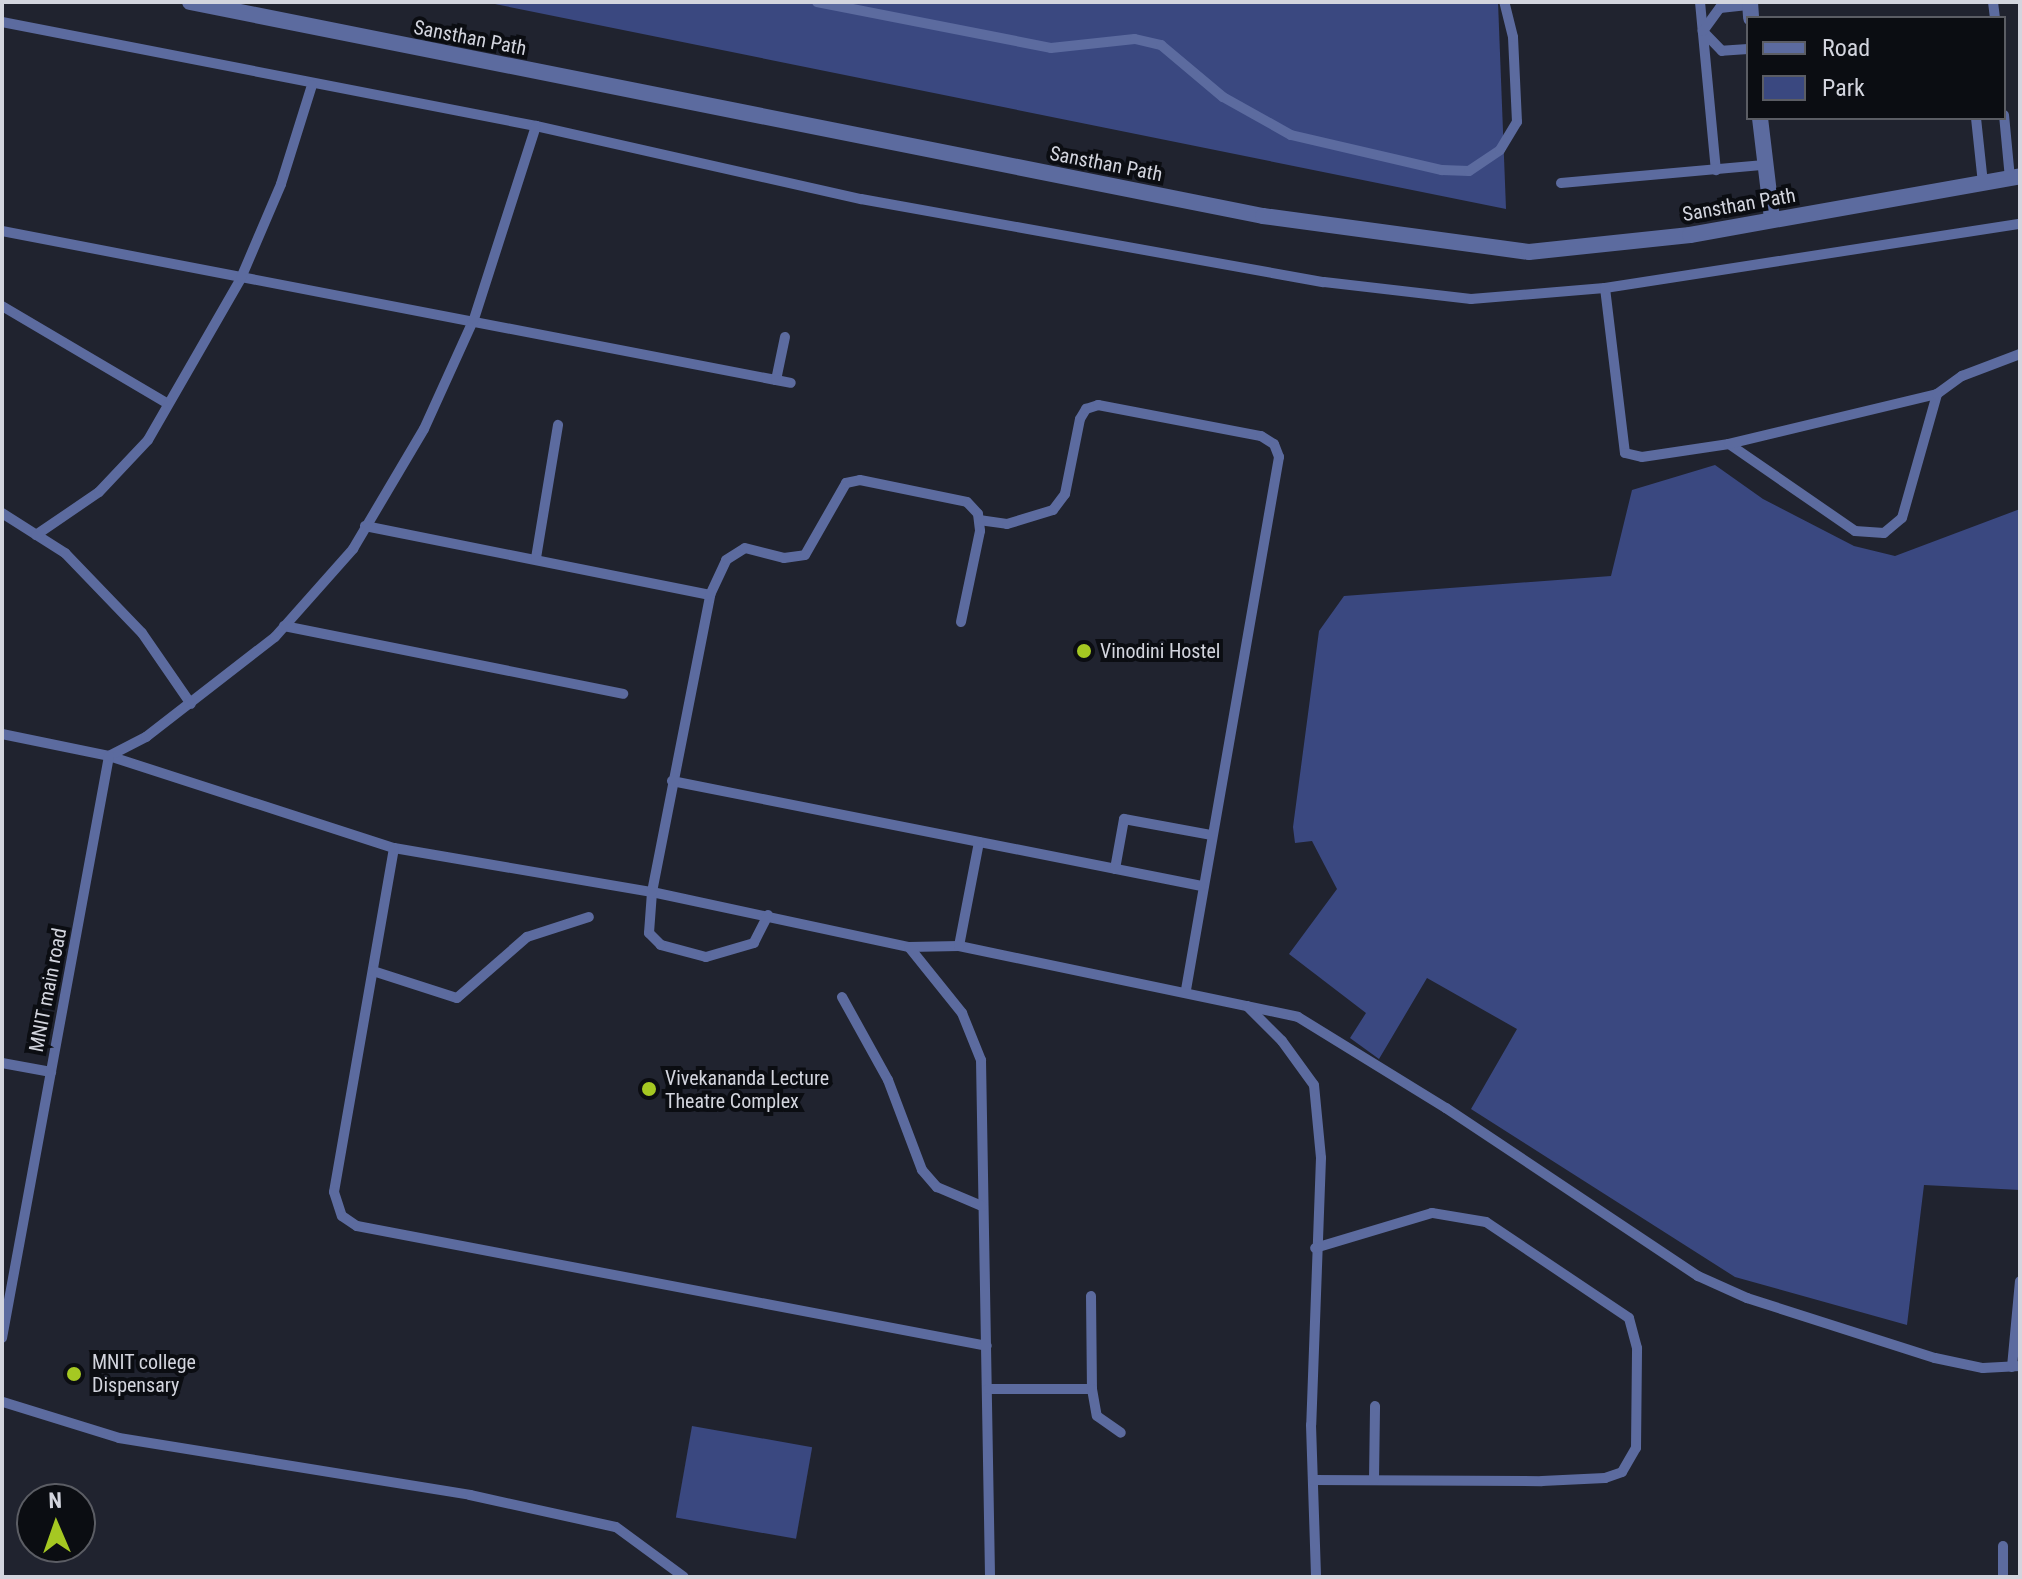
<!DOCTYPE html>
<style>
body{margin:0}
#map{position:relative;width:2022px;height:1579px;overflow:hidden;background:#20232f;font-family:"Roboto Condensed",sans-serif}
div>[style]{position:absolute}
.green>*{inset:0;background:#3a4880;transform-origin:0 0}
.service>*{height:10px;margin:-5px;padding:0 5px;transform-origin:5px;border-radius:5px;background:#5c6b9f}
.minor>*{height:16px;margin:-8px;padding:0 8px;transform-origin:8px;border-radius:8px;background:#5c6b9f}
.tertiary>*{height:16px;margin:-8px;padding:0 8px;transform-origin:8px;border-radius:8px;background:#5c6b9f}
.dots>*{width:22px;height:22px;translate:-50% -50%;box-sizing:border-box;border:4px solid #0b0d12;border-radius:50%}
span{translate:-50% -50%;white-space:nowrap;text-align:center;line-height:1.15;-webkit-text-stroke:8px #0b0d12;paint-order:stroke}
.street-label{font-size:20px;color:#d3d5de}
.poi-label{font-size:20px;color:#d3d5de}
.left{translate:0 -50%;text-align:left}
.frame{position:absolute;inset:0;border:4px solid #d3d5de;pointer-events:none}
.legend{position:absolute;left:1746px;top:16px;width:260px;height:104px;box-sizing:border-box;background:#0b0d12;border:2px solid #5b5d64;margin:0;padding:10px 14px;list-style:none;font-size:24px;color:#d3d5de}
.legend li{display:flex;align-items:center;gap:16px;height:40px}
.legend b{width:40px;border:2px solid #5b5d64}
.north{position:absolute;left:16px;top:1483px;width:80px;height:80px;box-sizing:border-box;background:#0b0d12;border:2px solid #5b5d64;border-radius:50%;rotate:358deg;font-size:22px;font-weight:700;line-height:32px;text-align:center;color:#d3d5de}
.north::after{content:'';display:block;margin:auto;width:28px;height:36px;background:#a5c822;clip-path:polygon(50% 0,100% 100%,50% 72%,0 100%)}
</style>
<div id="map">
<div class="green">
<i style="clip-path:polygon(485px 2px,1498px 2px,1506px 209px)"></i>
<i style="clip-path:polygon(1715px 465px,1763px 499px,1854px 546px,1895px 556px,2020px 509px,2020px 1190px,1924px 1185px,1907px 1325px,1735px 1277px,1471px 1109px,1517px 1029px,1427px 978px,1379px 1059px,1350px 1038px,1366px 1013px,1289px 954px,1337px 889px,1312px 841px,1295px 843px,1293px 827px,1319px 631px,1344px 596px,1611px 576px,1632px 490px)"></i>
<i style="left:692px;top:1426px;width:122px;height:93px;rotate:10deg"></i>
</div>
<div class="service">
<i style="left:817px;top:2px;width:238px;rotate:11.1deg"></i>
<i style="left:1051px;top:48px;width:84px;rotate:-6.1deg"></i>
<i style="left:1135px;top:39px;width:27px;rotate:13deg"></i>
<i style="left:1161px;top:45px;width:81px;rotate:40deg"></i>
<i style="left:1223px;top:97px;width:78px;rotate:29.2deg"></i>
<i style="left:1291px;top:135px;width:155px;rotate:13.1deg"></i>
<i style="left:1442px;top:170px;width:27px;rotate:2deg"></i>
<i style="left:1469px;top:171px;width:37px;rotate:-34deg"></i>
<i style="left:1500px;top:150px;width:33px;rotate:-59deg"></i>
<i style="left:1517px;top:122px;width:85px;rotate:-92.7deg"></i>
<i style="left:1513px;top:37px;width:36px;rotate:-104deg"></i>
<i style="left:1700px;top:2px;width:169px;rotate:84.6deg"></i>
<i style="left:1993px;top:2px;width:16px;rotate:83deg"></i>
<i style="left:2px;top:22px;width:544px;rotate:11.02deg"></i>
<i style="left:536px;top:126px;width:333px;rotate:12.7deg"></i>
<i style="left:861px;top:199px;width:470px;rotate:10.2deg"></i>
<i style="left:1324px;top:282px;width:148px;rotate:6.6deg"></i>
<i style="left:1471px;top:299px;width:134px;rotate:-4.7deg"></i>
<i style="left:1605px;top:288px;width:420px;rotate:-8.8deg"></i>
<i style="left:1748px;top:49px;width:26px;rotate:176deg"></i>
<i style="left:1722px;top:51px;width:28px;rotate:-134deg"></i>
<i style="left:1703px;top:31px;width:29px;rotate:-54deg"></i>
<i style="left:1720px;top:8px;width:30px;rotate:-6deg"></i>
<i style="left:2004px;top:115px;width:63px;rotate:84.6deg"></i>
<i style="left:1976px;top:118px;width:65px;rotate:83.9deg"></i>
<i style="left:1561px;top:183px;width:204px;rotate:-5.1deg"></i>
<i style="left:2px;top:231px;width:788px;rotate:10.9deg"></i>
<i style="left:776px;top:380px;width:44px;rotate:-78.2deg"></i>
<i style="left:1605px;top:288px;width:166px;rotate:83.1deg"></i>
<i style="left:1625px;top:453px;width:17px;rotate:13deg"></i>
<i style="left:1642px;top:457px;width:88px;rotate:-8.5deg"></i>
<i style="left:1729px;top:444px;width:153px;rotate:34.6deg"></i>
<i style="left:1855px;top:531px;width:29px;rotate:4deg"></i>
<i style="left:1884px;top:533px;width:23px;rotate:-40deg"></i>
<i style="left:1902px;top:518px;width:129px;rotate:-74.2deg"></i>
<i style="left:1937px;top:394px;width:214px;rotate:166.5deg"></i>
<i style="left:2px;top:306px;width:191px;rotate:30.5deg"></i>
<i style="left:776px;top:380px;width:15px;rotate:11deg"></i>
<i style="left:1937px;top:394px;width:31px;rotate:-36deg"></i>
<i style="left:1962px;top:376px;width:62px;rotate:-20.8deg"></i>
<i style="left:2px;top:513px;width:75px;rotate:32.4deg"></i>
<i style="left:65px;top:553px;width:111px;rotate:46.1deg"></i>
<i style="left:142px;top:633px;width:86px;rotate:55.4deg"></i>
<i style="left:979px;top:520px;width:28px;rotate:8deg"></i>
<i style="left:1007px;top:524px;width:48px;rotate:-16.9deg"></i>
<i style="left:1053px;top:510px;width:20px;rotate:-53deg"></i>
<i style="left:1065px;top:494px;width:76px;rotate:-78.7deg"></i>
<i style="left:1080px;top:419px;width:12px;rotate:-59deg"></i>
<i style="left:1086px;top:409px;width:13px;rotate:-18deg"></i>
<i style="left:1098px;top:405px;width:166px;rotate:10.8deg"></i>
<i style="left:1261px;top:436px;width:15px;rotate:32deg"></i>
<i style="left:1274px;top:444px;width:14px;rotate:69deg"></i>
<i style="left:1279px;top:457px;width:541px;rotate:99.9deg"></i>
<i style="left:365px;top:526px;width:352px;rotate:11.3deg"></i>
<i style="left:36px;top:535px;width:76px;rotate:-34.3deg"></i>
<i style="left:99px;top:492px;width:71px;rotate:-46.7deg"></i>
<i style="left:148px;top:440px;width:187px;rotate:-60.1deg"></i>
<i style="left:241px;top:278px;width:102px;rotate:-66.9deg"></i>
<i style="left:281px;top:184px;width:104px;rotate:-72.6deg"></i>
<i style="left:536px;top:558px;width:135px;rotate:-80.6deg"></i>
<i style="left:284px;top:626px;width:346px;rotate:11.3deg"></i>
<i style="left:2px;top:734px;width:109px;rotate:11.6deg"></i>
<i style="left:109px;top:756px;width:299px;rotate:17.9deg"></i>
<i style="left:394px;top:848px;width:262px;rotate:9.7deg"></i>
<i style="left:652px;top:892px;width:263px;rotate:12.1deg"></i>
<i style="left:909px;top:947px;width:50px;rotate:-1.1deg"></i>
<i style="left:959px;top:946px;width:346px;rotate:11.8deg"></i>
<i style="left:1298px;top:1017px;width:174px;rotate:31.6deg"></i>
<i style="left:1446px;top:1108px;width:303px;rotate:33.7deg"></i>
<i style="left:1698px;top:1276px;width:54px;rotate:24.2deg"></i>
<i style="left:1747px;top:1298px;width:197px;rotate:17.7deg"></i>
<i style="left:1935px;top:1358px;width:49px;rotate:11.8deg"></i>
<i style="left:1983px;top:1368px;width:37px;rotate:-3deg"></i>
<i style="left:109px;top:756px;width:42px;rotate:-27.2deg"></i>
<i style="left:146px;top:737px;width:163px;rotate:-37.8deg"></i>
<i style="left:275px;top:637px;width:118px;rotate:-48.4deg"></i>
<i style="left:353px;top:549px;width:139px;rotate:-59.4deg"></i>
<i style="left:424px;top:429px;width:121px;rotate:-65.6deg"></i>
<i style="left:474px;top:319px;width:203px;rotate:-72.2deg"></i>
<i style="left:672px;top:781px;width:540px;rotate:11.21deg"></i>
<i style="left:394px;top:848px;width:349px;rotate:99.9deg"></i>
<i style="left:334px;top:1192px;width:25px;rotate:72deg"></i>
<i style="left:342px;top:1216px;width:18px;rotate:34deg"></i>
<i style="left:357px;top:1226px;width:641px;rotate:10.78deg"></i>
<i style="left:1115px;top:869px;width:51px;rotate:-79.8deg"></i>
<i style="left:1124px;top:819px;width:88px;rotate:10.4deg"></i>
<i style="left:768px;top:915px;width:31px;rotate:117deg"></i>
<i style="left:754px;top:943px;width:50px;rotate:163.7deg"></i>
<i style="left:706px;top:957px;width:47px;rotate:-165.1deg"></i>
<i style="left:661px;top:945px;width:17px;rotate:-135deg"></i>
<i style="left:649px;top:933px;width:41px;rotate:-85.8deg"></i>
<i style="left:652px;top:892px;width:303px;rotate:-78.9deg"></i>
<i style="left:710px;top:595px;width:38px;rotate:-65deg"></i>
<i style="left:726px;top:560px;width:22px;rotate:-32deg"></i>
<i style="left:745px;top:548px;width:40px;rotate:14.4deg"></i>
<i style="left:784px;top:558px;width:21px;rotate:-8deg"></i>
<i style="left:805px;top:555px;width:83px;rotate:-60.3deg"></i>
<i style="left:846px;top:483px;width:14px;rotate:-12deg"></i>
<i style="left:860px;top:480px;width:109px;rotate:11.6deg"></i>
<i style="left:967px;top:502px;width:16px;rotate:47deg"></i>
<i style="left:978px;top:514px;width:17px;rotate:83deg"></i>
<i style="left:980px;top:531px;width:93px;rotate:101.8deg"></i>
<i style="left:959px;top:946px;width:106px;rotate:-79.1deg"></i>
<i style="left:909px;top:947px;width:85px;rotate:51.2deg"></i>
<i style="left:962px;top:1013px;width:51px;rotate:68deg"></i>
<i style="left:981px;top:1060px;width:517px;rotate:89deg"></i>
<i style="left:373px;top:971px;width:88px;rotate:17.8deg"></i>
<i style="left:457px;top:998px;width:93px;rotate:-41.1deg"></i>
<i style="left:527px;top:937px;width:65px;rotate:-17.9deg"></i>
<i style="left:842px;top:997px;width:95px;rotate:61deg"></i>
<i style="left:888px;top:1080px;width:96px;rotate:69.3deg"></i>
<i style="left:922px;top:1170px;width:23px;rotate:49deg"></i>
<i style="left:937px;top:1187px;width:49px;rotate:22.9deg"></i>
<i style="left:1247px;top:1006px;width:49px;rotate:45deg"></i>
<i style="left:1282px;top:1041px;width:54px;rotate:54deg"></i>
<i style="left:1314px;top:1085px;width:73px;rotate:84.5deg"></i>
<i style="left:1321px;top:1158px;width:267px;rotate:92.1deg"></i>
<i style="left:1311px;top:1425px;width:152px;rotate:88.1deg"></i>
<i style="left:2px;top:1063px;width:50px;rotate:10.4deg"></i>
<i style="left:1091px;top:1296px;width:93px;rotate:89.4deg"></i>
<i style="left:2px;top:1338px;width:592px;rotate:-79.58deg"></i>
<i style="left:2012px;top:1367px;width:86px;rotate:-84.7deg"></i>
<i style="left:988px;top:1389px;width:104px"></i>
<i style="left:1092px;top:1389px;width:27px;rotate:80deg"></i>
<i style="left:1097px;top:1416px;width:29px;rotate:35deg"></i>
<i style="left:3px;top:1402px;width:121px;rotate:17.2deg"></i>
<i style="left:119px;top:1438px;width:356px;rotate:9.2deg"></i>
<i style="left:470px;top:1495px;width:149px;rotate:12.4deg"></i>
<i style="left:616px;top:1527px;width:84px;rotate:36.3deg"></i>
<i style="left:1313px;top:1480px;width:229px;rotate:0.3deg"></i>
<i style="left:1542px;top:1481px;width:63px;rotate:-2.7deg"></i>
<i style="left:1605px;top:1478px;width:18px;rotate:-19deg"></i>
<i style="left:1622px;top:1472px;width:28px;rotate:-60deg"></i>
<i style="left:1636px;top:1448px;width:100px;rotate:-89.4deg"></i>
<i style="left:1637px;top:1348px;width:31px;rotate:-105deg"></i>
<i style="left:1629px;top:1318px;width:172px;rotate:-146.1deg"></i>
<i style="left:1486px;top:1222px;width:55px;rotate:-170.5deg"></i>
<i style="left:1432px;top:1213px;width:122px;rotate:163.3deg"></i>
<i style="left:1374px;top:1480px;width:74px;rotate:-89.2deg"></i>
<i style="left:2003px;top:1577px;width:31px;rotate:-90deg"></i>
</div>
<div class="minor">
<i style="left:1750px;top:2px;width:16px;rotate:86deg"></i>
<i style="left:1760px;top:118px;width:101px;rotate:83.2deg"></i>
</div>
<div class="tertiary">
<i style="left:190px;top:2px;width:1094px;rotate:11.28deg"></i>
<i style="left:1263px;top:216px;width:268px;rotate:7.7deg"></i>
<i style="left:1529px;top:252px;width:162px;rotate:-6deg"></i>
<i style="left:1690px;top:235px;width:335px;rotate:-10.1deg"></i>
</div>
<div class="dots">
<i style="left:1084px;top:651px;background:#a5c822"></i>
<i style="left:649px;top:1089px;background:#a5c822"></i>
<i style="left:74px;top:1374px;background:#a5c822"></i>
</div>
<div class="street-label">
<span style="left:470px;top:38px;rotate:11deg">Sansthan Path</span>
<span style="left:1106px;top:164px;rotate:11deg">Sansthan Path</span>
<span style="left:1739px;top:205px;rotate:-10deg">Sansthan Path</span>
<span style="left:48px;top:990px;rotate:-79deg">MNIT main road</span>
</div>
<div class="poi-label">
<span class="left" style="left:1100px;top:651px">Vinodini Hostel</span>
<span class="left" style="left:665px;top:1090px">Vivekananda Lecture<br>Theatre Complex</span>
<span class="left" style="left:92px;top:1374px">MNIT college<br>Dispensary</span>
</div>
<div class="frame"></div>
<ul class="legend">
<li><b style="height:10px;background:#5c6b9f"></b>Road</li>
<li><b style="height:22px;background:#3a4880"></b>Park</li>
</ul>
<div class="north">N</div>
</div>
